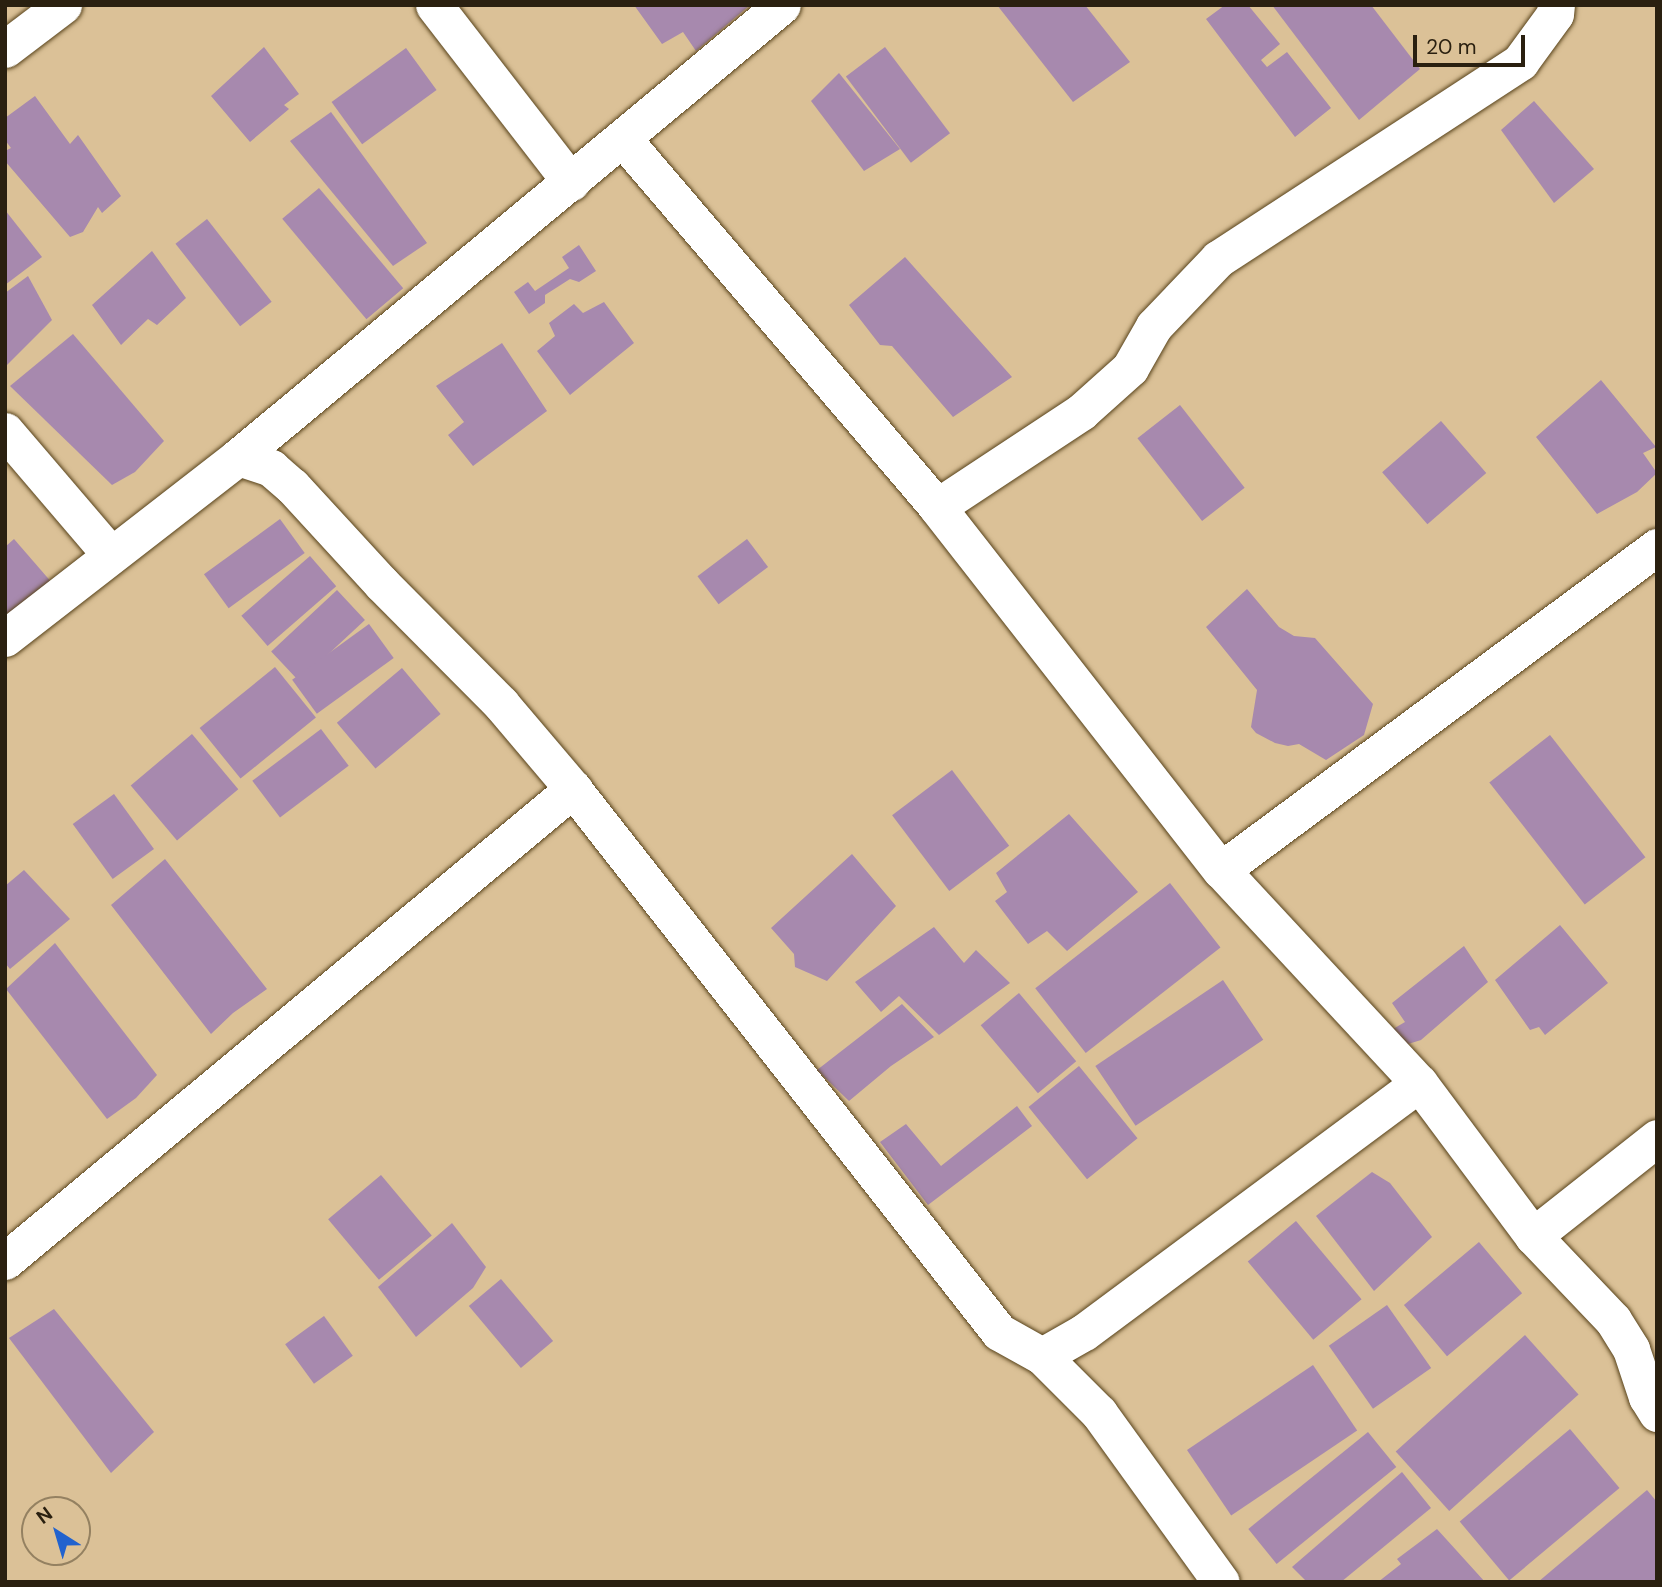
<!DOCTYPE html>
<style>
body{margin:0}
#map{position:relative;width:1662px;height:1587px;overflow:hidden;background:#dbc197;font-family:"DM Sans",sans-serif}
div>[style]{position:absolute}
.building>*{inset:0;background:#a789ae;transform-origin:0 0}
.roads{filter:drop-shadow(0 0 2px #58431b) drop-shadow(0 0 2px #58431b)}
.minor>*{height:37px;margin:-18.5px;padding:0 18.5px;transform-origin:18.5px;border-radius:18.5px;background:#fff}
span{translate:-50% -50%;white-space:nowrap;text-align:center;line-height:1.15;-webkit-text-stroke:6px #dbc197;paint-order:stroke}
.frame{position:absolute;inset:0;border:7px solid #2a2010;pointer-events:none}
.north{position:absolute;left:21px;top:1496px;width:70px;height:70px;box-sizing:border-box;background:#dbc197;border:2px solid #948161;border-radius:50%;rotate:323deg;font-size:19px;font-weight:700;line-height:28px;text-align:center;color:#2a2010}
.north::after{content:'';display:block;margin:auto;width:24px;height:32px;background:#2162ce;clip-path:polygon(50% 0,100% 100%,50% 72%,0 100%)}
.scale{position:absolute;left:1413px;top:35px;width:112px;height:32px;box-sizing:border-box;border:4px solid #2a2010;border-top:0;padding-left:9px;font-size:21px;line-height:24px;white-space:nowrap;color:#2a2010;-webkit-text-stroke:5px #dbc197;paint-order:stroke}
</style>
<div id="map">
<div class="building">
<i style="clip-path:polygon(634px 5px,750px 5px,696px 51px,683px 32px,662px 44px)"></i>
<i style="clip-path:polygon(997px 5px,1085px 5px,1130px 62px,1073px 102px)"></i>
<i style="clip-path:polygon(1225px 5px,1248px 5px,1280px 44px,1261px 60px,1267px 67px,1287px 52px,1331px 108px,1295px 137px,1206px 19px)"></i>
<i style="clip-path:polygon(1272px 5px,1371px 5px,1420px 69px,1359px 120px)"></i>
<i style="clip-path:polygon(264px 47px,299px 94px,284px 105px,289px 109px,250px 142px,211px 96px)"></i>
<i style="left:885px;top:47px;width:108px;height:49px;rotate:53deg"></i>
<i style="left:406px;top:48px;width:52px;height:92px;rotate:54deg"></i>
<i style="clip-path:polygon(839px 73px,900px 149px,864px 171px,811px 101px)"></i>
<i style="clip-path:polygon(35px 96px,70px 144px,78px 135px,121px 196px,102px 213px,98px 207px,83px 232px,70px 237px,5px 161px,5px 151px,11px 148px,5px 140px,5px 118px)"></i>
<i style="clip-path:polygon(1534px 101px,1594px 169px,1554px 203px,1501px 130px)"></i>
<i style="clip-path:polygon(331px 112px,427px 243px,393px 266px,290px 141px)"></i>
<i style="left:319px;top:188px;width:131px;height:48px;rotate:50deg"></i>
<i style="clip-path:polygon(5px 210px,42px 257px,5px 285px)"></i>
<i style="left:207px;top:219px;width:105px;height:40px;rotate:52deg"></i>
<i style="clip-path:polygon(579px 245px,596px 271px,579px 282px,570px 279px,545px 295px,545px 303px,529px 314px,514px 292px,528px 282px,535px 291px,569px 268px,562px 257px)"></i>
<i style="clip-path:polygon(152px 251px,186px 298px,157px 325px,148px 319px,121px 345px,92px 305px)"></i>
<i style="clip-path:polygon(905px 257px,1012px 377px,953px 417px,892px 346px,880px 345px,849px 305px)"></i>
<i style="clip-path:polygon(28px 276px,52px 320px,5px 367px,5px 293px)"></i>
<i style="clip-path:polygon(604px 302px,634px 343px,570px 395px,537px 351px,555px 336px,549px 323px,574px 304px,583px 313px)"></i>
<i style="clip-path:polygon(73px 334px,164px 441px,135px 472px,112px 485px,10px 386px)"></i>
<i style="clip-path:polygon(502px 343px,547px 411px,473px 466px,448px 435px,464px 422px,436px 386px)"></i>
<i style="clip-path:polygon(1601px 380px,1656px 447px,1643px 453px,1657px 473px,1637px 492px,1597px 514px,1536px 437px)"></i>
<i style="left:1180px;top:405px;width:105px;height:54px;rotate:52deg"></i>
<i style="left:1441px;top:421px;width:69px;height:78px;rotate:49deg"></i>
<i style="left:280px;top:519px;width:42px;height:94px;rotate:54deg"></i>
<i style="clip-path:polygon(14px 539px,53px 584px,5px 625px,5px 547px)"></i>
<i style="left:747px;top:539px;width:35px;height:62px;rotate:53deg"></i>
<i style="left:310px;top:556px;width:40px;height:91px;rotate:49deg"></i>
<i style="clip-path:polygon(1247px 589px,1279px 627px,1294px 636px,1315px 638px,1373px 704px,1364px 735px,1326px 760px,1299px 744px,1288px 746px,1275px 743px,1256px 733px,1251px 727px,1257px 690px,1206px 627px)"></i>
<i style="left:337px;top:590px;width:41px;height:90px;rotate:47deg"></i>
<i style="left:369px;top:624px;width:42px;height:95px;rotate:54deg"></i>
<i style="left:275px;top:667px;width:65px;height:97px;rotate:51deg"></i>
<i style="left:402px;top:668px;width:60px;height:85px;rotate:50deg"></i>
<i style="left:321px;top:729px;width:46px;height:86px;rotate:53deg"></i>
<i style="left:192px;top:734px;width:72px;height:80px;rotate:50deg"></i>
<i style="left:1550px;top:735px;width:155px;height:77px;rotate:52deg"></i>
<i style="left:952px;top:770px;width:95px;height:75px;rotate:53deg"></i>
<i style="left:114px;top:794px;width:68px;height:51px;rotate:54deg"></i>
<i style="clip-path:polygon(1069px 814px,1138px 892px,1067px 951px,1047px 931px,1028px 944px,995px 901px,1007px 892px,996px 873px)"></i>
<i style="clip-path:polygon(852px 854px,896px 906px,827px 981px,795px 967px,794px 954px,771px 928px)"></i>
<i style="clip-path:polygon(165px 859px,267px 989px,233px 1013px,211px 1034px,111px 905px)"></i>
<i style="clip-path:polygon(24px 870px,70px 919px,10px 969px,5px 963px,5px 886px)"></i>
<i style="left:1170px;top:883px;width:82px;height:171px;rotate:52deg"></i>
<i style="clip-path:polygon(1560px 925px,1608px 983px,1545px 1035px,1539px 1027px,1530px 1030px,1495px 980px)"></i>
<i style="clip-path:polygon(934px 927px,964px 963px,976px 950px,1010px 983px,939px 1035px,899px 996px,881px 1012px,855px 982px)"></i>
<i style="clip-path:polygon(55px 943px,157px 1075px,136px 1098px,107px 1119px,6px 989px)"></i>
<i style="clip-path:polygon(1464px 946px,1488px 982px,1421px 1040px,1405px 1045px,1393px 1029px,1405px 1022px,1392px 1003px)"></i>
<i style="left:1223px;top:980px;width:72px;height:154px;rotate:56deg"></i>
<i style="left:1019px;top:993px;width:89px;height:50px;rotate:50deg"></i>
<i style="clip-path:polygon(902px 1004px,934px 1037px,891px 1066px,849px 1101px,817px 1070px)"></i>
<i style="left:1079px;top:1066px;width:93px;height:65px;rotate:51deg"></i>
<i style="clip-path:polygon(1017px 1106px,1032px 1126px,928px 1205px,880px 1142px,906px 1124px,941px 1166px)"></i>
<i style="clip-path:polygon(1372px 1172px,1390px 1183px,1432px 1237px,1374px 1291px,1316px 1216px)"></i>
<i style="left:381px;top:1175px;width:79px;height:69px;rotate:50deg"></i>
<i style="left:1296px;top:1221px;width:102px;height:63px;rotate:50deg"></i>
<i style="clip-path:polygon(452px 1223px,486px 1267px,473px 1288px,416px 1337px,378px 1287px)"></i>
<i style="left:1479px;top:1242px;width:67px;height:98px;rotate:50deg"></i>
<i style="left:501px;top:1279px;width:81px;height:42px;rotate:50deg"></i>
<i style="left:1387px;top:1305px;width:77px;height:71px;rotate:55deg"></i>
<i style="clip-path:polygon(54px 1309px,154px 1432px,111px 1473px,9px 1338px)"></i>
<i style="left:324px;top:1316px;width:49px;height:48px;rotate:54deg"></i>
<i style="left:1525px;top:1335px;width:80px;height:174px;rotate:48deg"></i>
<i style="left:1313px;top:1365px;width:79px;height:152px;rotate:56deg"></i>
<i style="left:1570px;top:1429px;width:77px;height:144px;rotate:50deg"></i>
<i style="left:1368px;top:1432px;width:45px;height:154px;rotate:51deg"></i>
<i style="clip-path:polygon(1402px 1472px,1431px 1508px,1341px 1582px,1307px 1582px,1292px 1567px)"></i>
<i style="clip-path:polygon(1647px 1490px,1657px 1502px,1657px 1582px,1538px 1582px)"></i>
<i style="clip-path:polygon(1437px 1529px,1485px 1582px,1378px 1582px,1401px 1564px,1397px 1559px)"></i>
</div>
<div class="roads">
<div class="minor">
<i style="left:434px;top:5px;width:224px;rotate:52.3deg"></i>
<i style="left:5px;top:49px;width:73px;rotate:-37.2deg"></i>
<i style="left:623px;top:139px;width:484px;rotate:49.5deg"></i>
<i style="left:937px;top:507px;width:461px;rotate:52deg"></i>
<i style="left:1221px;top:870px;width:291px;rotate:47.1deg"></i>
<i style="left:1419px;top:1083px;width:191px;rotate:53.3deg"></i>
<i style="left:1533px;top:1236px;width:116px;rotate:46.4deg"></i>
<i style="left:1613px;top:1320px;width:34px;rotate:58deg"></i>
<i style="left:1631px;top:1349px;width:51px;rotate:71.6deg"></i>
<i style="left:1647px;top:1397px;width:19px;rotate:58deg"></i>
<i style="left:5px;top:431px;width:163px;rotate:49.5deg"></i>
<i style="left:238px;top:457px;width:35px;rotate:18deg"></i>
<i style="left:271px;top:468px;width:28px;rotate:41deg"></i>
<i style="left:292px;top:486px;width:133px;rotate:47.4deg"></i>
<i style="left:382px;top:584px;width:169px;rotate:45.2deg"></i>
<i style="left:501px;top:704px;width:111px;rotate:49.7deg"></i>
<i style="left:573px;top:789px;width:690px;rotate:51.88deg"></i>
<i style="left:999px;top:1332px;width:49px;rotate:29.2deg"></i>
<i style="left:1042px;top:1356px;width:81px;rotate:45deg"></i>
<i style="left:1099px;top:1413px;width:208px;rotate:54.2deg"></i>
<i style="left:937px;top:507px;width:173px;rotate:-33.4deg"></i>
<i style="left:1081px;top:412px;width:66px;rotate:-41.9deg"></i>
<i style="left:1130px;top:368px;width:48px;rotate:-60.3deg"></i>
<i style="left:1154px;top:326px;width:93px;rotate:-46.3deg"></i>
<i style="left:1218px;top:259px;width:361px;rotate:-33.1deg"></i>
<i style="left:1520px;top:62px;width:59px;rotate:-53.9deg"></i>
<i style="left:1555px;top:14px;width:9px;rotate:-84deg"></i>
<i style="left:5px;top:638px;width:295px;rotate:-37.8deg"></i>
<i style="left:238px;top:457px;width:707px;rotate:-39.72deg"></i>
<i style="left:1221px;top:870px;width:543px;rotate:-36.53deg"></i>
<i style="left:1533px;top:1236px;width:158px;rotate:-38.3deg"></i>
<i style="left:5px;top:1261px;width:739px;rotate:-39.73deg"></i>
<i style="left:1042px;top:1356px;width:48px;rotate:-29.7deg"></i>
<i style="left:1084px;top:1332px;width:417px;rotate:-36.6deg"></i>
</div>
</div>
<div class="frame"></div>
<div class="north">N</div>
<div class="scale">20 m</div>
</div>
